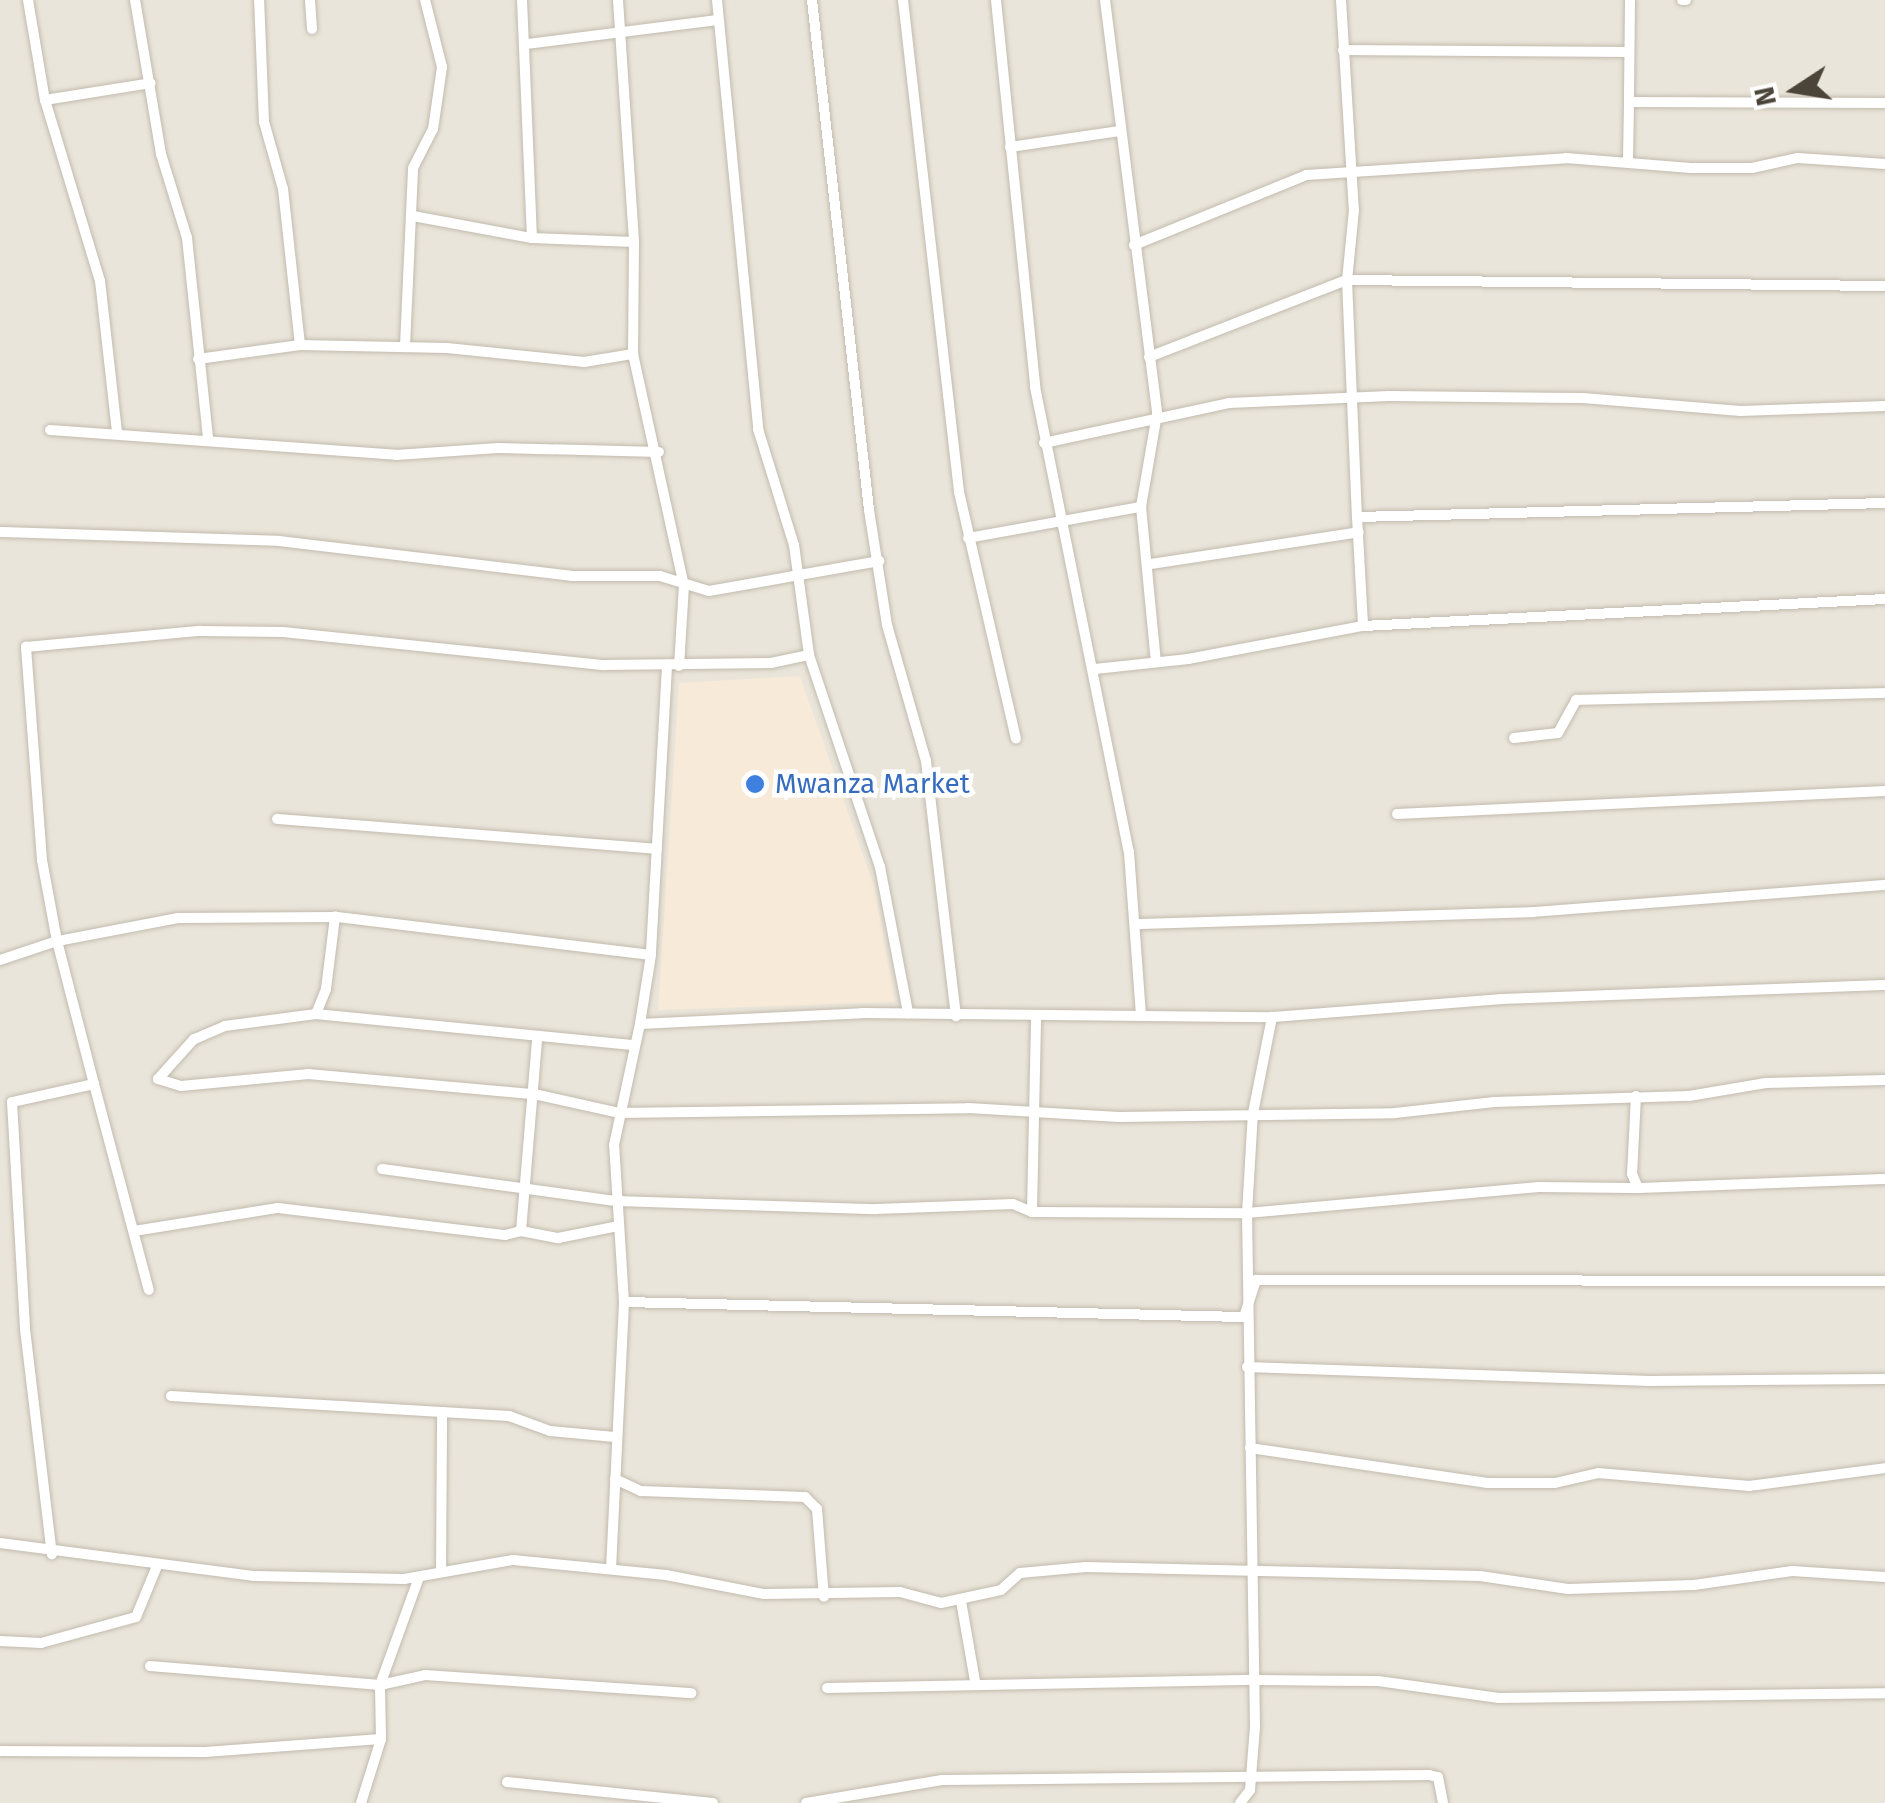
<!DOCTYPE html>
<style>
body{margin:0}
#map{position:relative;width:1885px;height:1803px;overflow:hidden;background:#f6f3ec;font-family:"Fira Sans",sans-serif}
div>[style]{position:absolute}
.residential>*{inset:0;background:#eae5da;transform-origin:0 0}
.commercial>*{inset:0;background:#f7ead8}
.roads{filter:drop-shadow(0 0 2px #c2bbae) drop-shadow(0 0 2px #c2bbae)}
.street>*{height:10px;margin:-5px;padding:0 5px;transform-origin:5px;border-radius:5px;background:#fff}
.dots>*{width:28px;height:28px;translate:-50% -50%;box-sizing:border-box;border:5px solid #fff;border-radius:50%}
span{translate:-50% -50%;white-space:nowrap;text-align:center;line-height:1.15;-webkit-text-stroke:9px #fff;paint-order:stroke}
.shop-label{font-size:28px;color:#366cbe}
.left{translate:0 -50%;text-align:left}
.north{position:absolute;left:1745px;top:40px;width:100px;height:100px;-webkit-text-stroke:8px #fff;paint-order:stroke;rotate:258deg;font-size:28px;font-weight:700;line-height:40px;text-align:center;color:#4b4439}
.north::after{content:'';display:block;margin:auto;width:35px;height:45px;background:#4b4439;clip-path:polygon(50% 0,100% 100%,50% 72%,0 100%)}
</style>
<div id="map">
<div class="residential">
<i style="left:0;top:0;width:1885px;height:1803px"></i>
</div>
<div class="commercial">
<i style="clip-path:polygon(800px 676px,874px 886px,895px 1002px,658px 1010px,679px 683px)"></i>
</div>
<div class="roads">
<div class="street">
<i style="left:28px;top:0;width:101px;rotate:80.4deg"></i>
<i style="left:135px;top:0;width:156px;rotate:80.4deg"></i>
<i style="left:161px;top:154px;width:88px;rotate:72.8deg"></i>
<i style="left:187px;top:238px;width:201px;rotate:84deg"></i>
<i style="left:310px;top:0;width:29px;rotate:86deg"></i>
<i style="left:522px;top:0;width:238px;rotate:87.6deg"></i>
<i style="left:618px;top:0;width:243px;rotate:86.2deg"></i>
<i style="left:634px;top:242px;width:112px;rotate:90.5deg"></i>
<i style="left:633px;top:354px;width:237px;rotate:77.6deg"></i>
<i style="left:684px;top:585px;width:81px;rotate:93.5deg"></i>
<i style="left:717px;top:0;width:431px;rotate:84.5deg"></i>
<i style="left:758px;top:429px;width:121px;rotate:72.8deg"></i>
<i style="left:794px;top:545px;width:111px;rotate:82.2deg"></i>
<i style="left:809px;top:655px;width:224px;rotate:71.5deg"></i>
<i style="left:880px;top:867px;width:149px;rotate:79.1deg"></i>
<i style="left:812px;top:0;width:513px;rotate:83.62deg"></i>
<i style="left:869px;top:510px;width:116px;rotate:81.1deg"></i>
<i style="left:887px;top:625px;width:141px;rotate:74deg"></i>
<i style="left:926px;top:761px;width:257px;rotate:83.3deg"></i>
<i style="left:903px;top:0;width:495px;rotate:83.5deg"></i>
<i style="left:959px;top:492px;width:253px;rotate:77deg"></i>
<i style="left:996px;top:0;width:389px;rotate:84.2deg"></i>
<i style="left:1035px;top:387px;width:474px;rotate:78.6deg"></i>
<i style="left:1129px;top:852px;width:162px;rotate:85.8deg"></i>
<i style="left:1105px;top:0;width:417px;rotate:82.8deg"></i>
<i style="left:1157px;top:414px;width:94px;rotate:99.8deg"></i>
<i style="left:1141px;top:507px;width:156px;rotate:84.5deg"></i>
<i style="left:1341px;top:0;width:210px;rotate:86.5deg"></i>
<i style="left:1354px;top:210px;width:70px;rotate:95.7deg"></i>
<i style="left:1347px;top:280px;width:237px;rotate:87.6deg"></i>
<i style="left:1630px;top:0;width:102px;rotate:90.6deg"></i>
<i style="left:1629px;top:102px;width:256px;rotate:0.2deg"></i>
<i style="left:1682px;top:0;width:4px"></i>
<i style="left:527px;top:44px;width:193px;rotate:-7.2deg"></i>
<i style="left:1343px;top:50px;width:285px;rotate:0.4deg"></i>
<i style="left:1010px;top:147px;width:111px;rotate:-8.3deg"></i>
<i style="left:1628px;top:160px;width:58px;rotate:-89deg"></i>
<i style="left:413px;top:216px;width:121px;rotate:10.5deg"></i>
<i style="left:532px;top:238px;width:102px;rotate:2.2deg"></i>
<i style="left:1134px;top:245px;width:186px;rotate:-22.1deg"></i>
<i style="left:1306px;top:175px;width:261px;rotate:-3.7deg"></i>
<i style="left:1566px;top:158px;width:125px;rotate:4.6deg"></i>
<i style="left:1691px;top:168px;width:61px"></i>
<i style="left:1752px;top:168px;width:47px;rotate:-12.3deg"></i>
<i style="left:1798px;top:158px;width:87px;rotate:3.9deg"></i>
<i style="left:300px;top:345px;width:147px;rotate:1.2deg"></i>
<i style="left:447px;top:348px;width:138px;rotate:5.8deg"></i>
<i style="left:584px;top:362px;width:50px;rotate:-9.3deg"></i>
<i style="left:405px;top:346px;width:178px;rotate:-87.4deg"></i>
<i style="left:413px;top:168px;width:44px;rotate:-62.9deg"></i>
<i style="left:433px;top:129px;width:63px;rotate:-81.7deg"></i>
<i style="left:442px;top:67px;width:69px;rotate:-104.2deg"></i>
<i style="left:1149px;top:357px;width:212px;rotate:-21.3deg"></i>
<i style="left:1347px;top:280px;width:538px;rotate:0.64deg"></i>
<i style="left:198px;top:359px;width:103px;rotate:-7.8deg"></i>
<i style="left:300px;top:345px;width:157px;rotate:-96.2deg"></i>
<i style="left:283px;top:189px;width:70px;rotate:-105.8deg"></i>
<i style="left:264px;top:122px;width:122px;rotate:-92.3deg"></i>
<i style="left:50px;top:430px;width:347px;rotate:4.1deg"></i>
<i style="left:396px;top:455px;width:102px;rotate:-3.9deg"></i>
<i style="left:498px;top:448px;width:161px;rotate:1.4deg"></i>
<i style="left:117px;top:432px;width:152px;rotate:-96.4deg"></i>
<i style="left:100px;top:281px;width:189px;rotate:-106.9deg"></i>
<i style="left:45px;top:100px;width:107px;rotate:-9.1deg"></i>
<i style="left:1044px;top:443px;width:189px;rotate:-12.2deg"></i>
<i style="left:1229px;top:403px;width:160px;rotate:-2.5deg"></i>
<i style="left:1389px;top:396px;width:194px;rotate:0.6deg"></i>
<i style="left:1583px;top:398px;width:158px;rotate:4.7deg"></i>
<i style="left:1740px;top:411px;width:145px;rotate:-2deg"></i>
<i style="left:1885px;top:503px;width:528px;rotate:178.48deg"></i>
<i style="left:1357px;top:517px;width:109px;rotate:86.8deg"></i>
<i style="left:1363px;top:626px;width:523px;rotate:-2.96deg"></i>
<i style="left:0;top:532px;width:279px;rotate:1.8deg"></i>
<i style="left:279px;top:541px;width:294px;rotate:6.8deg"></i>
<i style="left:571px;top:576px;width:89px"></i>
<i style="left:660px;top:576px;width:51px;rotate:17deg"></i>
<i style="left:709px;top:591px;width:173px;rotate:-10deg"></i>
<i style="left:968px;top:538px;width:176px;rotate:-10.2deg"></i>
<i style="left:1151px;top:564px;width:210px;rotate:-8.7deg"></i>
<i style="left:667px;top:666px;width:289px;rotate:93.2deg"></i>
<i style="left:651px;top:955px;width:70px;rotate:99.1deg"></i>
<i style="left:640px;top:1024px;width:222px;rotate:-2.8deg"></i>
<i style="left:862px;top:1013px;width:410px;rotate:0.6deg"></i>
<i style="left:1272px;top:1017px;width:229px;rotate:-4.5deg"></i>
<i style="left:1500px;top:999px;width:385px;rotate:-2.1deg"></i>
<i style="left:1095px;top:669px;width:94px;rotate:-6.1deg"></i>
<i style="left:1188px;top:659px;width:178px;rotate:-10.7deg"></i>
<i style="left:1514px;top:738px;width:44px;rotate:-6.5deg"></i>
<i style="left:1558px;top:733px;width:38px;rotate:-61deg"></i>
<i style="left:1576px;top:700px;width:309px;rotate:-1.3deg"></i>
<i style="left:1397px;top:814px;width:489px;rotate:-2.7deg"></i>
<i style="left:277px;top:819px;width:381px;rotate:4.5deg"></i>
<i style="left:1137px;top:924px;width:396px;rotate:-1.7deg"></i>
<i style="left:1533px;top:912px;width:353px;rotate:-4.4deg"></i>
<i style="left:651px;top:955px;width:318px;rotate:-173.1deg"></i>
<i style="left:335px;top:917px;width:157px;rotate:179.6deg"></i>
<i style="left:178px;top:918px;width:123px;rotate:169.2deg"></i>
<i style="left:57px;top:941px;width:82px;rotate:-100.5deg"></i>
<i style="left:42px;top:860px;width:214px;rotate:-94.3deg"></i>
<i style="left:26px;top:647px;width:175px;rotate:-5.3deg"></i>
<i style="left:200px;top:631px;width:83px;rotate:0.7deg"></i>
<i style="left:283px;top:632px;width:323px;rotate:5.9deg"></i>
<i style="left:604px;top:665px;width:167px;rotate:-0.7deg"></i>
<i style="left:771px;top:663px;width:39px;rotate:-12deg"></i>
<i style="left:0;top:960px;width:60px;rotate:-18.4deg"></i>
<i style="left:57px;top:941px;width:148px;rotate:75.5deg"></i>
<i style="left:94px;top:1084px;width:84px;rotate:167.6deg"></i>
<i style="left:12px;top:1102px;width:227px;rotate:86.7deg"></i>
<i style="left:25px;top:1329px;width:227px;rotate:83.2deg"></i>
<i style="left:316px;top:1014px;width:27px;rotate:-68deg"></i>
<i style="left:326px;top:989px;width:73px;rotate:-82.9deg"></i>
<i style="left:632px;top:1045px;width:318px;rotate:-174.4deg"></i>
<i style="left:316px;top:1014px;width:92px;rotate:172.5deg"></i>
<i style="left:225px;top:1026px;width:34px;rotate:157deg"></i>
<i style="left:194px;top:1039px;width:54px;rotate:132deg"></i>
<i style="left:158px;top:1079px;width:24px;rotate:17deg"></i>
<i style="left:181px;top:1086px;width:128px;rotate:-5.4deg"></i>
<i style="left:308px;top:1074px;width:227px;rotate:5.1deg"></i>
<i style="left:534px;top:1094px;width:87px;rotate:12.6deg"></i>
<i style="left:619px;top:1113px;width:349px;rotate:-0.8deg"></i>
<i style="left:968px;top:1108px;width:151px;rotate:3.4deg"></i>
<i style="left:1119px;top:1117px;width:276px;rotate:-0.8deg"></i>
<i style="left:1395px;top:1113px;width:100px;rotate:-6.3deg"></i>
<i style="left:1494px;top:1102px;width:195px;rotate:-1.8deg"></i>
<i style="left:1689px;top:1096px;width:78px;rotate:-9.6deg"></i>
<i style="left:1766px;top:1083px;width:119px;rotate:-1.4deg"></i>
<i style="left:94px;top:1084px;width:213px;rotate:75.1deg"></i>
<i style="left:1636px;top:1096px;width:78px;rotate:92.9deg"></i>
<i style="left:1632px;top:1174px;width:15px;rotate:67deg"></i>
<i style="left:1638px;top:1188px;width:247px;rotate:-2.1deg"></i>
<i style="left:382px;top:1169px;width:236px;rotate:7.8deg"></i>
<i style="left:616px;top:1201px;width:260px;rotate:1.8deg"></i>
<i style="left:876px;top:1209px;width:137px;rotate:-2.1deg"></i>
<i style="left:1013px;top:1204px;width:21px;rotate:23deg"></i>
<i style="left:1032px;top:1212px;width:215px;rotate:0.3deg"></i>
<i style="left:1247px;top:1213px;width:293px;rotate:-5.1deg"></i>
<i style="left:1539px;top:1187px;width:99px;rotate:0.6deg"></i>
<i style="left:1032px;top:1212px;width:196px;rotate:-88.8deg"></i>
<i style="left:134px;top:1231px;width:146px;rotate:-9.1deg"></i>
<i style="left:278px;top:1208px;width:229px;rotate:6.8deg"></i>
<i style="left:505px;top:1235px;width:16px;rotate:-14deg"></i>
<i style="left:521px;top:1231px;width:38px;rotate:11deg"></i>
<i style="left:558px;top:1238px;width:61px;rotate:-11.3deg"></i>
<i style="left:521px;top:1231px;width:192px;rotate:-85.2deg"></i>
<i style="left:624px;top:1302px;width:620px;rotate:1.39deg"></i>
<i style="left:1244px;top:1317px;width:39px;rotate:-72deg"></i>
<i style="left:1256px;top:1280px;width:629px;rotate:0.09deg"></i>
<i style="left:1247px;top:1367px;width:403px;rotate:2deg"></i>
<i style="left:1650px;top:1381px;width:235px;rotate:-0.5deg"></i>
<i style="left:171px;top:1396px;width:339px;rotate:3.4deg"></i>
<i style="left:509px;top:1416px;width:44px;rotate:20.1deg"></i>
<i style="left:550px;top:1431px;width:65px;rotate:5.3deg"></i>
<i style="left:1250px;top:1448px;width:240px;rotate:8.4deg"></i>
<i style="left:1487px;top:1483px;width:68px"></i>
<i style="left:1555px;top:1483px;width:44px;rotate:-13.1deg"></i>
<i style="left:1598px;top:1473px;width:152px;rotate:4.9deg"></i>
<i style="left:1749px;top:1486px;width:137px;rotate:-7.5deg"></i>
<i style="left:615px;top:1479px;width:29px;rotate:25deg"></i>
<i style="left:641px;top:1491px;width:164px;rotate:2.1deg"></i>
<i style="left:805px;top:1497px;width:17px;rotate:45deg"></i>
<i style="left:817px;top:1509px;width:88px;rotate:85.5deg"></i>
<i style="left:0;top:1543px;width:257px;rotate:7.4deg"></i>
<i style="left:255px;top:1576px;width:149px;rotate:1.2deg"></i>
<i style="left:404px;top:1579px;width:111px;rotate:-9.9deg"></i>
<i style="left:513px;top:1560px;width:154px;rotate:5.6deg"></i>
<i style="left:666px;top:1575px;width:100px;rotate:11deg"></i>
<i style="left:764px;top:1594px;width:136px;rotate:-0.8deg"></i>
<i style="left:900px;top:1592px;width:42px;rotate:15deg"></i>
<i style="left:941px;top:1603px;width:61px;rotate:-12.2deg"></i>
<i style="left:1001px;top:1590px;width:25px;rotate:-42deg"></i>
<i style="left:1020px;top:1573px;width:66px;rotate:-5.2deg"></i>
<i style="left:1086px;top:1567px;width:394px;rotate:1.3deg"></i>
<i style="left:1480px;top:1576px;width:89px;rotate:8.4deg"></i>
<i style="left:1568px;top:1589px;width:126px;rotate:-1.8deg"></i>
<i style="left:1694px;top:1585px;width:99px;rotate:-8.1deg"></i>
<i style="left:1792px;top:1571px;width:93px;rotate:3.7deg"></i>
<i style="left:611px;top:1569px;width:267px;rotate:-87.2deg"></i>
<i style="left:624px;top:1302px;width:157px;rotate:-93.6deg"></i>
<i style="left:614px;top:1145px;width:124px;rotate:-77.9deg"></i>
<i style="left:441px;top:1570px;width:158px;rotate:-89.6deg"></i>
<i style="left:961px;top:1601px;width:81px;rotate:80.1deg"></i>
<i style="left:0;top:1641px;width:41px;rotate:2.8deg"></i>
<i style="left:41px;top:1643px;width:98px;rotate:-15.3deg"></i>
<i style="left:136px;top:1617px;width:55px;rotate:-67.6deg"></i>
<i style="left:150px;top:1666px;width:231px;rotate:4.7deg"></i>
<i style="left:380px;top:1685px;width:46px;rotate:-12.5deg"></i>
<i style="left:425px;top:1675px;width:267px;rotate:3.9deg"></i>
<i style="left:827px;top:1688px;width:429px;rotate:-1.1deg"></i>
<i style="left:1256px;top:1680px;width:122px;rotate:0.5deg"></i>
<i style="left:1378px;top:1681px;width:122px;rotate:8deg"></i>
<i style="left:1499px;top:1698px;width:386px;rotate:-0.7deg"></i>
<i style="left:0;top:1751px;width:205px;rotate:0.3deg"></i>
<i style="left:205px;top:1752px;width:176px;rotate:-4.2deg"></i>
<i style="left:507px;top:1782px;width:207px;rotate:5.8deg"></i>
<i style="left:361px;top:1803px;width:67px;rotate:-72.6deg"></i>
<i style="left:381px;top:1739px;width:54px;rotate:-91.1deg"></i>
<i style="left:380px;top:1685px;width:115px;rotate:-70.1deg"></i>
<i style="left:806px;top:1803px;width:138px;rotate:-9.6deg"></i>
<i style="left:942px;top:1780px;width:487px;rotate:-0.6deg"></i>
<i style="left:1429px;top:1775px;width:9px;rotate:13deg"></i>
<i style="left:1438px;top:1777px;width:26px;rotate:79deg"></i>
<i style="left:1240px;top:1803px;width:16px;rotate:-52deg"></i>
<i style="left:1250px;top:1790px;width:63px;rotate:-85.5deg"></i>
<i style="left:1255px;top:1727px;width:514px;rotate:-90.89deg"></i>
<i style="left:1247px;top:1213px;width:100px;rotate:-86.6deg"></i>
<i style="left:1253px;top:1113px;width:98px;rotate:-78.8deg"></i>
</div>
</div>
<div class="dots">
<i style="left:755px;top:784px;background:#3f7fe0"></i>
</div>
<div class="shop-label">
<span class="left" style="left:775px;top:784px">Mwanza Market</span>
</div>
<div class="north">N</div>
</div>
